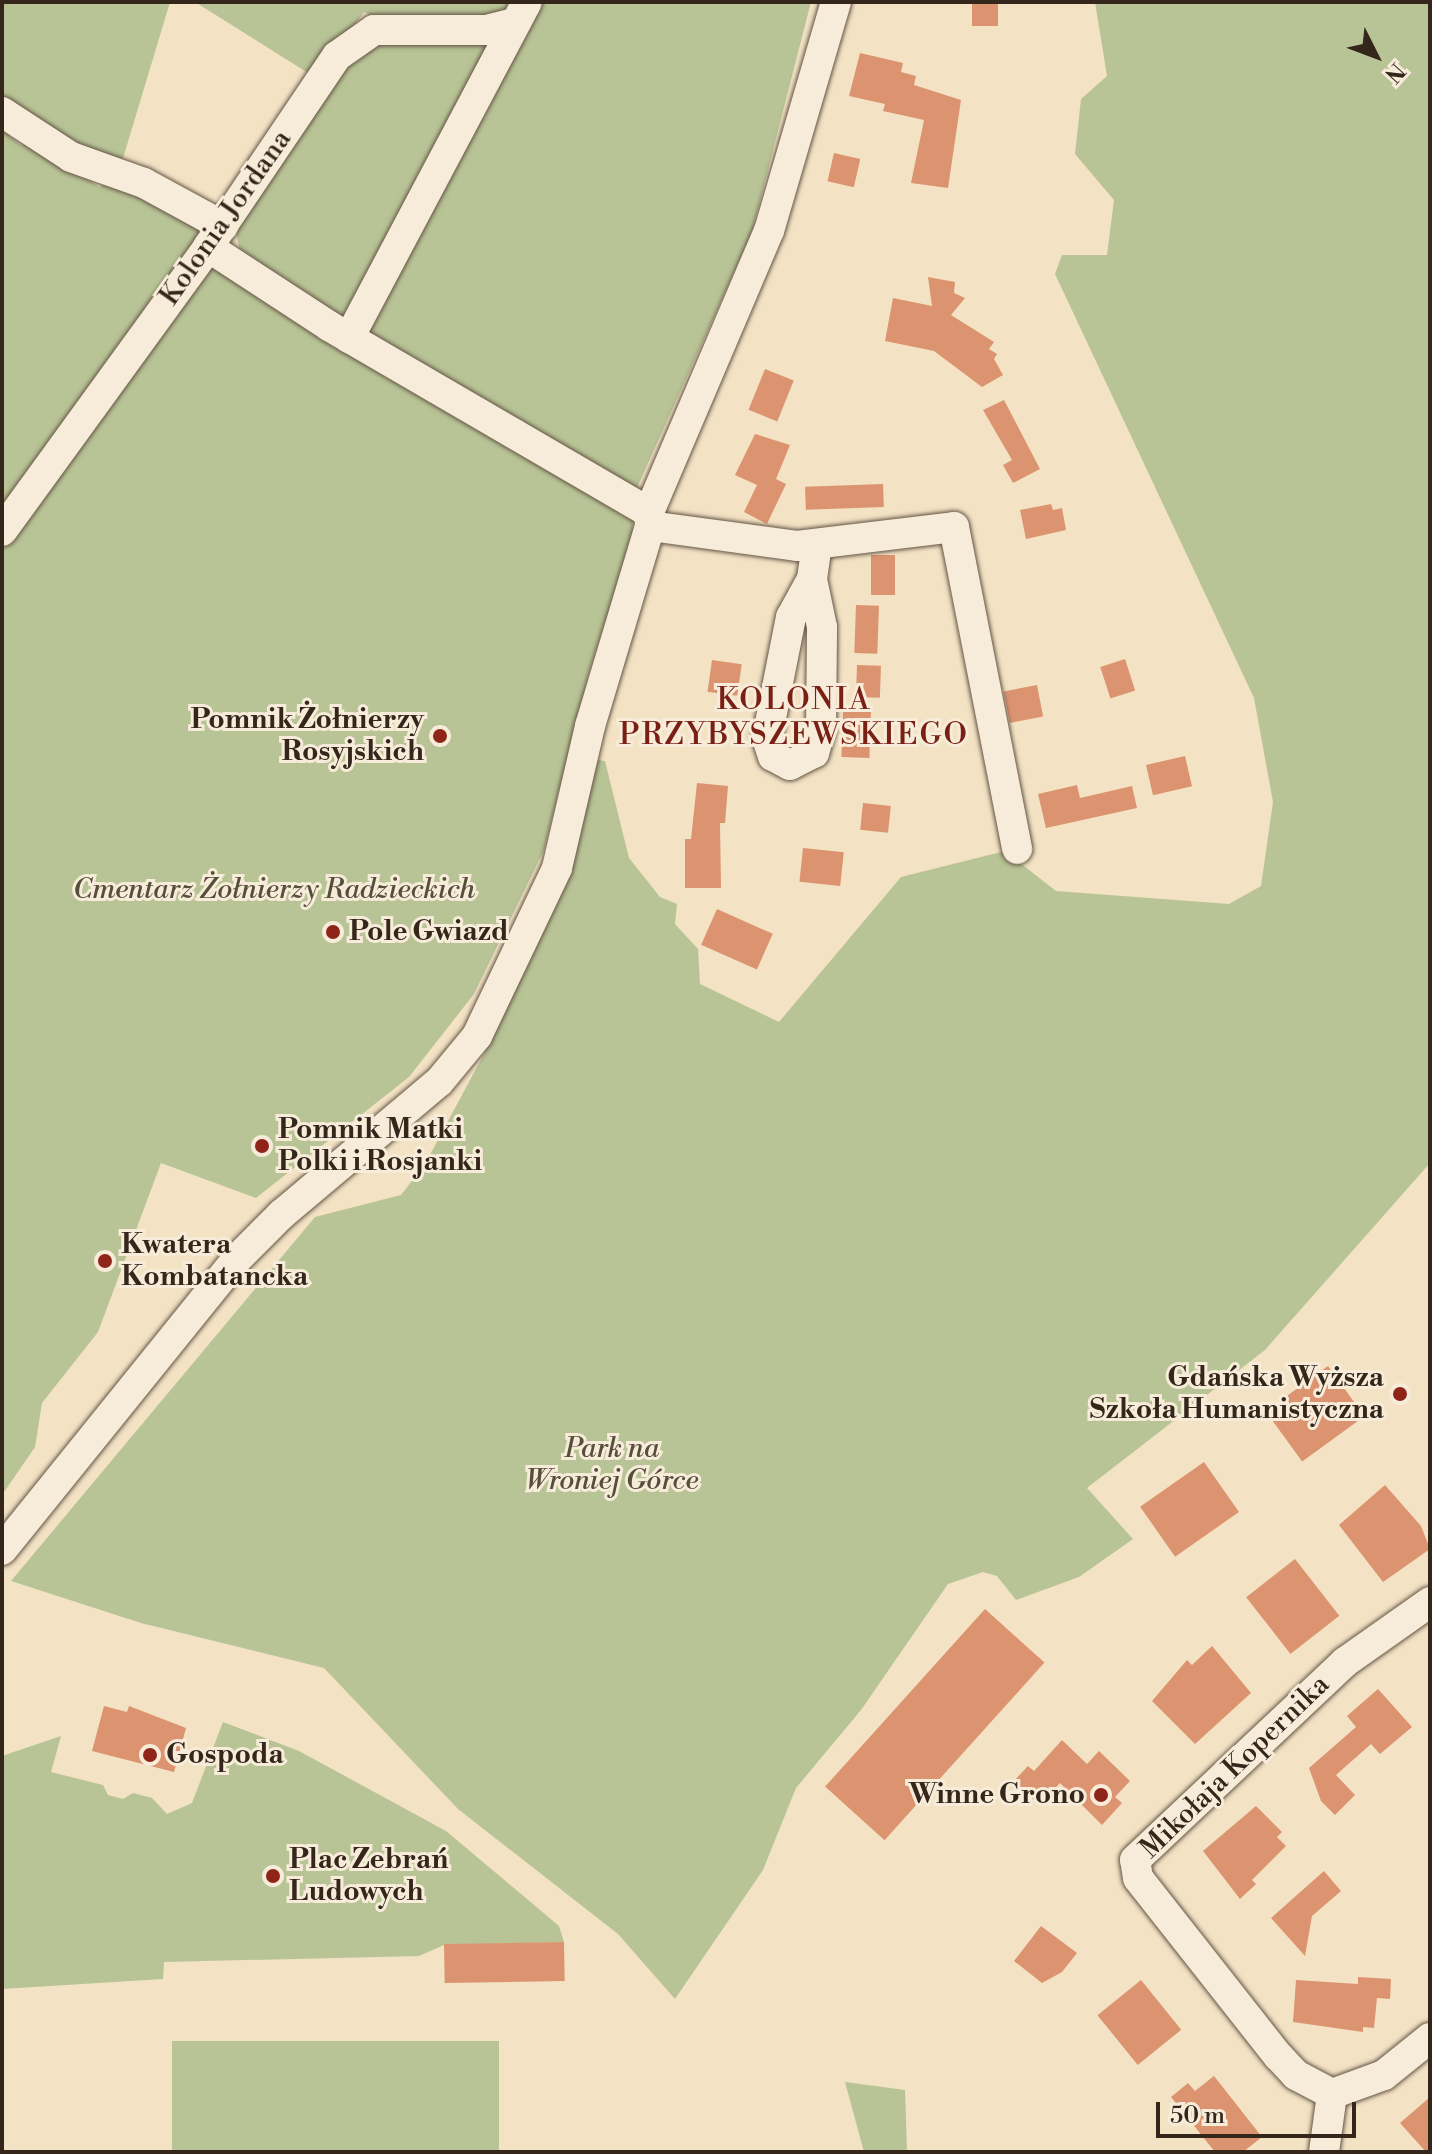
<!DOCTYPE html>
<meta charset="utf-8">
<style>
body{margin:0}
#map{position:relative;width:1432px;height:2154px;overflow:hidden;background:#f3e2c4;font-family:"Libre Bodoni",serif}
div>[style]{position:absolute}
.green>*{inset:0;background:#b8c496;transform-origin:0 0}
.building>*{inset:0;background:#dc9470;transform-origin:0 0}
.roads{filter:drop-shadow(0 0 2px #645545) drop-shadow(0 0 2px #645545)}
.street>*{height:30px;margin:-15px;padding:0 15px;transform-origin:15px;border-radius:15px;background:#f7ecd9}
.dots>*{width:22px;height:22px;translate:-50% -50%;box-sizing:border-box;border:4px solid #f7ecd9;border-radius:50%}
span{translate:-50% -50%;white-space:nowrap;text-align:center;line-height:1.15;-webkit-text-stroke:6px #f7ecd9;paint-order:stroke}
.street-label{font-size:28px;color:#34261b}
.poi-label{font-size:28px;color:#34261b;font-weight:700}
.right{translate:-100% -50%;text-align:right}
.left{translate:0 -50%;text-align:left}
.park-label{font-size:28px;color:#554e3a;font-style:italic}
.neighbourhood-label{font-size:30px;color:#7a1f14;letter-spacing:2px}
.frame{position:absolute;inset:0;border:4px solid #34261b;pointer-events:none}
.north{position:absolute;left:1336px;top:16px;width:80px;height:80px;-webkit-text-stroke:6px #f7ecd9;paint-order:stroke;rotate:132deg;font-size:22px;font-weight:700;line-height:32px;text-align:center;color:#34261b}
.north::after{content:'';display:block;margin:auto;width:28px;height:36px;background:#34261b;clip-path:polygon(50% 0,100% 100%,50% 72%,0 100%)}
.scale{position:absolute;left:1156px;top:2102px;width:200px;height:36px;box-sizing:border-box;border:4px solid #34261b;border-top:0;padding-left:10px;font-size:24px;line-height:28px;white-space:nowrap;color:#34261b;-webkit-text-stroke:6px #f7ecd9;paint-order:stroke}
</style>
<div id="map">
<div class="green">
<i style="clip-path:polygon(2px 2px,170px 2px,121px 165px,74px 151px,2px 103px)"></i>
<i style="clip-path:polygon(195px 2px,521px 2px,512px 17px,377px 18px,364px 12px,316px 78px)"></i>
<i style="clip-path:polygon(536px 2px,811px 2px,752px 232px,631px 501px,356px 334px)"></i>
<i style="clip-path:polygon(1095px 2px,1430px 2px,1430px 1163px,1265px 1350px,1087px 1488px,1133px 1539px,1079px 1577px,1016px 1600px,997px 1576px,983px 1572px,948px 1584px,861px 1710px,796px 1788px,763px 1870px,675px 1999px,618px 1934px,458px 1809px,324px 1668px,141px 1623px,11px 1581px,315px 1217px,401px 1195px,425px 1164px,499px 1026px,557px 893px,591px 759px,605px 761px,629px 858px,660px 897px,677px 904px,675px 924px,698px 949px,700px 984px,779px 1022px,901px 877px,1005px 851px,1056px 891px,1229px 904px,1261px 886px,1273px 802px,1254px 698px,1055px 274px,1062px 255px,1107px 255px,1114px 200px,1075px 154px,1081px 99px,1107px 76px)"></i>
<i style="clip-path:polygon(503px 33px,345px 325px,241px 257px,234px 221px,361px 44px)"></i>
<i style="clip-path:polygon(2px 119px,9px 136px,21px 145px,40px 145px,99px 187px,116px 179px,211px 228px,194px 252px,632px 517px,633px 536px,590px 669px,544px 850px,474px 994px,409px 1077px,256px 1198px,161px 1163px,98px 1332px,42px 1403px,35px 1447px,2px 1495px)"></i>
<i style="clip-path:polygon(223px 1722px,299px 1751px,446px 1831px,559px 1926px,564px 1942px,444px 1945px,419px 1956px,164px 1962px,163px 1979px,2px 1989px,2px 1756px,61px 1736px,51px 1772px,103px 1785px,108px 1795px,123px 1799px,133px 1793px,152px 1798px,167px 1814px,192px 1803px)"></i>
<i style="left:172px;top:2041px;width:327px;height:111px"></i>
<i style="clip-path:polygon(845px 2082px,905px 2090px,907px 2152px,864px 2152px)"></i>
</div>
<div class="building">
<i style="left:972px;top:2px;width:26px;height:24px"></i>
<i style="clip-path:polygon(860px 53px,903px 63px,901px 72px,916px 76px,914px 85px,961px 100px,948px 188px,911px 183px,924px 120px,883px 111px,885px 104px,849px 96px)"></i>
<i style="left:834px;top:153px;width:27px;height:29px;rotate:13deg"></i>
<i style="clip-path:polygon(928px 277px,955px 282px,954px 293px,965px 298px,951px 315px,994px 342px,989px 349px,997px 354px,994px 359px,1003px 375px,982px 387px,934px 351px,885px 341px,893px 298px,932px 306px)"></i>
<i style="left:765px;top:369px;width:31px;height:44px;rotate:22deg"></i>
<i style="clip-path:polygon(1004px 400px,1040px 469px,1013px 483px,1003px 465px,1012px 460px,983px 410px)"></i>
<i style="clip-path:polygon(755px 434px,790px 445px,776px 479px,786px 484px,767px 524px,744px 512px,757px 485px,735px 475px)"></i>
<i style="left:883px;top:484px;width:23px;height:78px;rotate:88deg"></i>
<i style="clip-path:polygon(1051px 504px,1053px 510px,1062px 508px,1066px 530px,1026px 539px,1020px 510px)"></i>
<i style="left:871px;top:555px;width:24px;height:40px"></i>
<i style="left:856px;top:605px;width:23px;height:48px;rotate:2deg"></i>
<i style="left:1125px;top:659px;width:33px;height:26px;rotate:72deg"></i>
<i style="left:712px;top:660px;width:30px;height:32px;rotate:8deg"></i>
<i style="left:857px;top:665px;width:24px;height:32px;rotate:2deg"></i>
<i style="left:1037px;top:685px;width:32px;height:34px;rotate:79deg"></i>
<i style="left:843px;top:711px;width:28px;height:46px;rotate:2deg"></i>
<i style="left:1185px;top:756px;width:31px;height:40px;rotate:77deg"></i>
<i style="clip-path:polygon(697px 783px,728px 786px,725px 823px,720px 823px,721px 888px,685px 888px,685px 839px,691px 839px)"></i>
<i style="clip-path:polygon(1077px 785px,1080px 798px,1132px 786px,1137px 808px,1046px 828px,1038px 794px)"></i>
<i style="left:863px;top:803px;width:28px;height:27px;rotate:6deg"></i>
<i style="left:803px;top:848px;width:41px;height:34px;rotate:6deg"></i>
<i style="left:717px;top:909px;width:61px;height:39px;rotate:24deg"></i>
<i style="left:1328px;top:1366px;width:62px;height:77px;rotate:54deg"></i>
<i style="left:1204px;top:1462px;width:61px;height:78px;rotate:55deg"></i>
<i style="clip-path:polygon(1385px 1485px,1421px 1526px,1430px 1549px,1383px 1582px,1339px 1525px)"></i>
<i style="left:1295px;top:1559px;width:72px;height:62px;rotate:52deg"></i>
<i style="left:985px;top:1609px;width:80px;height:239px;rotate:42deg"></i>
<i style="clip-path:polygon(1212px 1646px,1251px 1693px,1195px 1744px,1152px 1701px,1187px 1660px,1192px 1665px)"></i>
<i style="clip-path:polygon(1378px 1689px,1412px 1727px,1380px 1754px,1371px 1744px,1336px 1775px,1355px 1795px,1335px 1815px,1321px 1801px,1309px 1768px,1356px 1727px,1347px 1716px)"></i>
<i style="clip-path:polygon(104px 1706px,127px 1712px,129px 1706px,186px 1728px,174px 1772px,92px 1751px)"></i>
<i style="clip-path:polygon(1062px 1740px,1087px 1764px,1099px 1751px,1130px 1781px,1115px 1797px,1122px 1803px,1102px 1825px,1060px 1783px,1039px 1805px,1014px 1781px,1028px 1766px,1034px 1771px)"></i>
<i style="clip-path:polygon(1256px 1806px,1282px 1832px,1277px 1837px,1286px 1846px,1252px 1880px,1256px 1884px,1240px 1899px,1203px 1851px)"></i>
<i style="clip-path:polygon(1324px 1871px,1341px 1891px,1312px 1916px,1305px 1956px,1271px 1918px)"></i>
<i style="clip-path:polygon(1041px 1926px,1077px 1953px,1062px 1972px,1042px 1983px,1014px 1961px)"></i>
<i style="left:564px;top:1942px;width:39px;height:120px;rotate:89deg"></i>
<i style="clip-path:polygon(1358px 1977px,1391px 1979px,1390px 1999px,1377px 1998px,1374px 2028px,1363px 2027px,1363px 2032px,1293px 2022px,1296px 1980px,1358px 1984px)"></i>
<i style="left:1141px;top:1980px;width:64px;height:56px;rotate:51deg"></i>
<i style="clip-path:polygon(1214px 2076px,1262px 2137px,1243px 2152px,1215px 2152px,1171px 2097px,1188px 2083px,1195px 2091px)"></i>
<i style="clip-path:polygon(1430px 2097px,1430px 2152px,1426px 2152px,1400px 2123px)"></i>
</div>
<div class="roads">
<div class="street">
<i style="left:2px;top:112px;width:82px;rotate:33.1deg"></i>
<i style="left:71px;top:157px;width:77px;rotate:19.6deg"></i>
<i style="left:144px;top:183px;width:90px;rotate:28.6deg"></i>
<i style="left:208px;top:247px;width:145px;rotate:33.1deg"></i>
<i style="left:329px;top:326px;width:370px;rotate:30.2deg"></i>
<i style="left:349px;top:338px;width:380px;rotate:-62.1deg"></i>
<i style="left:650px;top:526px;width:148px;rotate:7.7deg"></i>
<i style="left:797px;top:546px;width:158px;rotate:-6.9deg"></i>
<i style="left:954px;top:527px;width:328px;rotate:78.9deg"></i>
<i style="left:2px;top:531px;width:351px;rotate:-54deg"></i>
<i style="left:208px;top:247px;width:230px;rotate:-56deg"></i>
<i style="left:337px;top:56px;width:45px;rotate:-35.1deg"></i>
<i style="left:374px;top:30px;width:112px"></i>
<i style="left:486px;top:30px;width:30px;rotate:-14deg"></i>
<i style="left:812px;top:579px;width:43px;rotate:118.9deg"></i>
<i style="left:791px;top:617px;width:123px;rotate:101.2deg"></i>
<i style="left:767px;top:738px;width:19px;rotate:72deg"></i>
<i style="left:773px;top:756px;width:19px;rotate:28deg"></i>
<i style="left:790px;top:765px;width:27px;rotate:-27deg"></i>
<i style="left:814px;top:753px;width:26px;rotate:-74deg"></i>
<i style="left:821px;top:728px;width:101px;rotate:-89.4deg"></i>
<i style="left:822px;top:627px;width:49px;rotate:-101.8deg"></i>
<i style="left:812px;top:579px;width:34px;rotate:-82deg"></i>
<i style="left:2px;top:1550px;width:371px;rotate:-51.1deg"></i>
<i style="left:235px;top:1261px;width:66px;rotate:-45deg"></i>
<i style="left:282px;top:1214px;width:205px;rotate:-40.1deg"></i>
<i style="left:439px;top:1082px;width:60px;rotate:-50.4deg"></i>
<i style="left:477px;top:1036px;width:186px;rotate:-64.5deg"></i>
<i style="left:557px;top:868px;width:146px;rotate:-76.9deg"></i>
<i style="left:590px;top:726px;width:209px;rotate:-73.3deg"></i>
<i style="left:650px;top:526px;width:14px;rotate:-94deg"></i>
<i style="left:649px;top:512px;width:306px;rotate:-66.9deg"></i>
<i style="left:769px;top:231px;width:239px;rotate:-73.7deg"></i>
<i style="left:1332px;top:2094px;width:41px;rotate:-152.2deg"></i>
<i style="left:1296px;top:2075px;width:26px;rotate:-133deg"></i>
<i style="left:1278px;top:2056px;width:226px;rotate:-128.2deg"></i>
<i style="left:1138px;top:1878px;width:18px;rotate:-99deg"></i>
<i style="left:1135px;top:1860px;width:289px;rotate:-43.3deg"></i>
<i style="left:1345px;top:1662px;width:104px;rotate:-35.2deg"></i>
<i style="left:1324px;top:2152px;width:59px;rotate:-82.1deg"></i>
<i style="left:1332px;top:2094px;width:55px;rotate:-20.1deg"></i>
<i style="left:1384px;top:2075px;width:59px;rotate:-38.8deg"></i>
</div>
</div>
<div class="dots">
<i style="left:440px;top:736px;background:#8f2418"></i>
<i style="left:333px;top:932px;background:#8f2418"></i>
<i style="left:262px;top:1146px;background:#8f2418"></i>
<i style="left:105px;top:1261px;background:#8f2418"></i>
<i style="left:1400px;top:1394px;background:#8f2418"></i>
<i style="left:150px;top:1755px;background:#8f2418"></i>
<i style="left:1101px;top:1795px;background:#8f2418"></i>
<i style="left:273px;top:1876px;background:#8f2418"></i>
</div>
<div class="street-label">
<span style="left:226px;top:218px;rotate:-55deg">Kolonia Jordana</span>
<span style="left:1235px;top:1767px;rotate:-44deg">Mikołaja Kopernika</span>
</div>
<div class="poi-label">
<span class="right" style="left:424px;top:736px">Pomnik Żołnierzy<br>Rosyjskich</span>
<span class="left" style="left:349px;top:932px">Pole Gwiazd</span>
<span class="left" style="left:278px;top:1146px">Pomnik Matki<br>Polki i Rosjanki</span>
<span class="left" style="left:121px;top:1261px">Kwatera<br>Kombatancka</span>
<span class="right" style="left:1384px;top:1394px">Gdańska Wyższa<br>Szkoła Humanistyczna</span>
<span class="left" style="left:166px;top:1755px">Gospoda</span>
<span class="right" style="left:1085px;top:1795px">Winne Grono</span>
<span class="left" style="left:289px;top:1876px">Plac Zebrań<br>Ludowych</span>
</div>
<div class="park-label">
<span style="left:274px;top:890px">Cmentarz Żołnierzy Radzieckich</span>
<span style="left:612px;top:1465px">Park na<br>Wroniej Górce</span>
</div>
<div class="neighbourhood-label">
<span style="left:794px;top:717px">KOLONIA<br>PRZYBYSZEWSKIEGO</span>
</div>
<div class="frame"></div>
<div class="north">N</div>
<div class="scale">50 m</div>
</div>
